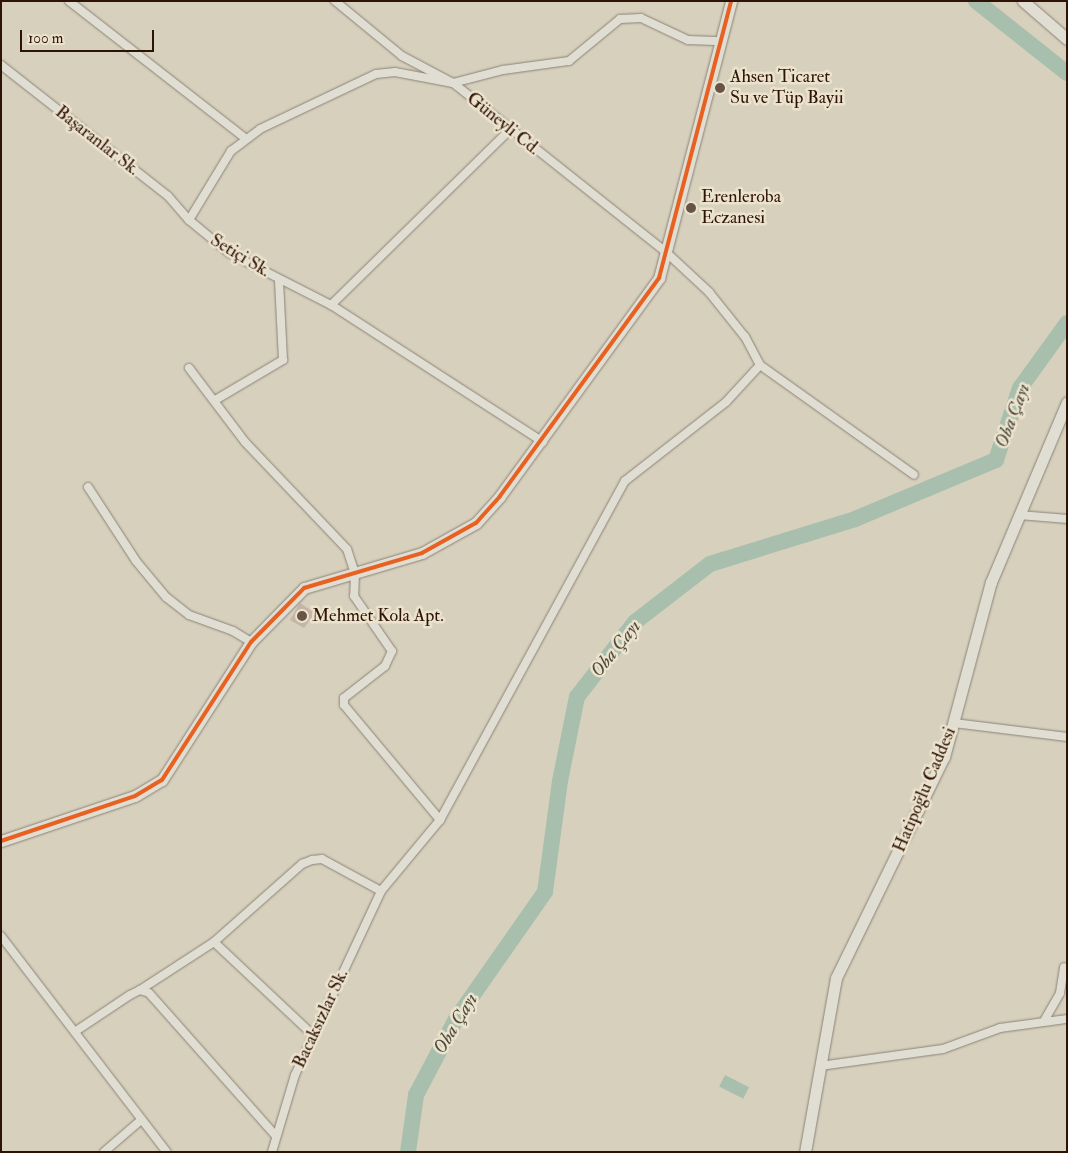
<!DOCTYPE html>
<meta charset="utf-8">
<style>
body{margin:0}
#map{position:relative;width:1068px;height:1153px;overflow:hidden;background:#d7d0bd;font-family:"IM FELL Double Pica",serif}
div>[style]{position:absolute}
.water>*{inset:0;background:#a9bfae;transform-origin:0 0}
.river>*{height:16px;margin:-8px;padding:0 8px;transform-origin:8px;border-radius:8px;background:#a9bfae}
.building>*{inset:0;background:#c5b4a7}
.roads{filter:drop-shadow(0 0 1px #8b8377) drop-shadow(0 0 1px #8b8377)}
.street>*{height:8px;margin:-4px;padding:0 4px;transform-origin:4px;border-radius:4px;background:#e0ddd3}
.secondary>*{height:11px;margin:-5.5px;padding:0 5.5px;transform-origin:5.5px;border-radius:5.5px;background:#e0ddd3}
.bus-1>*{height:4px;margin:-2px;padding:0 2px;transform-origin:2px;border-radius:2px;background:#e86121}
.dots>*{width:14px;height:14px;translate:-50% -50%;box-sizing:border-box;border:2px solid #ece3cd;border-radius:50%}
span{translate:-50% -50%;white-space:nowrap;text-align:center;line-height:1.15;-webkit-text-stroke:5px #ece3cd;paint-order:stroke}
.poi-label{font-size:18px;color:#2d1206}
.left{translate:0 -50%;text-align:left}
.street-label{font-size:18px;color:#2d1206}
.water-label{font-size:19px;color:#514c3f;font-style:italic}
.frame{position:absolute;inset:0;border:2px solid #2d1206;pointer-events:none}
.scale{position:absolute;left:20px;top:30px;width:134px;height:22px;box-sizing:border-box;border:2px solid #2d1206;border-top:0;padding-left:6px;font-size:15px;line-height:18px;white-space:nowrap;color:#2d1206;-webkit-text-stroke:4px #ece3cd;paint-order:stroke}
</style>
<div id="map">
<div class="water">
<i style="left:725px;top:1075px;width:27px;height:13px;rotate:27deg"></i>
</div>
<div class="river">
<i style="left:976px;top:1px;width:116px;rotate:38.4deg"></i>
<i style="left:408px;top:1152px;width:58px;rotate:-82deg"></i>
<i style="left:416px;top:1095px;width:86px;rotate:-62.2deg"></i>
<i style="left:456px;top:1019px;width:155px;rotate:-55deg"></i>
<i style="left:545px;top:892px;width:112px;rotate:-82.3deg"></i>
<i style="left:560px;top:781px;width:86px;rotate:-78.6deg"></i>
<i style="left:577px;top:697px;width:95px;rotate:-52.3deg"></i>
<i style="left:635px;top:622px;width:95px;rotate:-37.7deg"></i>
<i style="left:710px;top:564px;width:152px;rotate:-17.2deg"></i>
<i style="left:855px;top:519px;width:153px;rotate:-22.7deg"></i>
<i style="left:996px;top:460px;width:76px;rotate:-71.6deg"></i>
<i style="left:1020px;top:388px;width:80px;rotate:-54.1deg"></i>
</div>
<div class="building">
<i style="clip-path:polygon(300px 603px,315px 613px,304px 628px,290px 620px)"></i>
</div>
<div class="roads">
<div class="street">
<i style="left:69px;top:1px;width:224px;rotate:37.9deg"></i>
<i style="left:1px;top:65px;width:212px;rotate:38.1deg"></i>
<i style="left:168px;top:196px;width:32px;rotate:49deg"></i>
<i style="left:331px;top:305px;width:253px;rotate:-44.4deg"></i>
<i style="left:760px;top:365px;width:189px;rotate:35.5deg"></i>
<i style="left:189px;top:368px;width:93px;rotate:52.9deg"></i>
<i style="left:245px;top:442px;width:148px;rotate:46.4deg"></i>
<i style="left:347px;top:549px;width:25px;rotate:72deg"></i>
<i style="left:355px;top:573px;width:23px;rotate:92deg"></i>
<i style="left:354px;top:596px;width:67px;rotate:55.4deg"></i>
<i style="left:392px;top:651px;width:17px;rotate:115deg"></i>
<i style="left:385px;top:666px;width:52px;rotate:142deg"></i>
<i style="left:344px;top:698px;width:7px;rotate:90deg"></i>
<i style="left:344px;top:705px;width:150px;rotate:50.1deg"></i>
<i style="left:217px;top:399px;width:77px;rotate:-30.6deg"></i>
<i style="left:283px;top:360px;width:80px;rotate:-92.9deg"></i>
<i style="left:543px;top:442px;width:252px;rotate:-147.1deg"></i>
<i style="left:331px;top:305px;width:114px;rotate:-153deg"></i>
<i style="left:229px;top:253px;width:52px;rotate:-140.5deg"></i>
<i style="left:189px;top:220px;width:81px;rotate:-58.7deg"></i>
<i style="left:231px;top:151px;width:36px;rotate:-37deg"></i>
<i style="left:260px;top:129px;width:128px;rotate:-25.4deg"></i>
<i style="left:376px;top:74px;width:19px;rotate:-6deg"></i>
<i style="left:395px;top:72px;width:59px;rotate:10.7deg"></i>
<i style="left:453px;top:83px;width:52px;rotate:-14.6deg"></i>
<i style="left:503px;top:70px;width:67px;rotate:-7.8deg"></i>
<i style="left:569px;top:61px;width:66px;rotate:-39.5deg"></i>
<i style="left:620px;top:19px;width:21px;rotate:-3deg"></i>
<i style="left:641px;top:18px;width:52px;rotate:25.1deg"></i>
<i style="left:688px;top:40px;width:34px;rotate:2deg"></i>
<i style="left:88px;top:487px;width:88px;rotate:57deg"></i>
<i style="left:136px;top:561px;width:47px;rotate:50.2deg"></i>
<i style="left:166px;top:597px;width:29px;rotate:38deg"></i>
<i style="left:189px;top:615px;width:47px;rotate:20deg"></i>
<i style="left:233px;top:631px;width:21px;rotate:31deg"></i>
<i style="left:1020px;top:515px;width:47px;rotate:4.9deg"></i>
<i style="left:954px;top:723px;width:114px;rotate:7.1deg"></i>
<i style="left:1px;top:936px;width:272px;rotate:52.5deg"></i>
<i style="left:214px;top:942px;width:118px;rotate:-41.6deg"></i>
<i style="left:302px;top:864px;width:11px;rotate:-22deg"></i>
<i style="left:312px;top:860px;width:10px;rotate:-6deg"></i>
<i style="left:322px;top:859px;width:67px;rotate:28.5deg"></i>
<i style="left:140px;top:990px;width:88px;rotate:-33deg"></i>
<i style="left:214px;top:942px;width:136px;rotate:43.2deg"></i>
<i style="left:1044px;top:1021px;width:32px;rotate:-60deg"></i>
<i style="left:1060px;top:993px;width:26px;rotate:-81deg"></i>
<i style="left:76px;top:1031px;width:65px;rotate:-33.7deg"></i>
<i style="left:130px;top:995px;width:11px;rotate:-27deg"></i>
<i style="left:140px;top:990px;width:9px;rotate:18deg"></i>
<i style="left:149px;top:993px;width:191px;rotate:48.4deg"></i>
<i style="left:820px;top:1066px;width:124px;rotate:-7.9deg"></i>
<i style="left:943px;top:1049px;width:61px;rotate:-20.2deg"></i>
<i style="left:1000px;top:1028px;width:68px;rotate:-7.7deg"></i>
<i style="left:104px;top:1152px;width:49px;rotate:-40.9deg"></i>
<i style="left:272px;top:1152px;width:80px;rotate:-73.4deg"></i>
<i style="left:295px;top:1075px;width:203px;rotate:-64.9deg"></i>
<i style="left:381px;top:891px;width:92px;rotate:-50.3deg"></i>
<i style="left:440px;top:820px;width:386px;rotate:-61.4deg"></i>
<i style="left:625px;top:481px;width:128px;rotate:-38deg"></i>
<i style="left:726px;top:402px;width:50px;rotate:-47.4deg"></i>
<i style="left:760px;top:365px;width:32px;rotate:-118deg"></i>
<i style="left:745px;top:337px;width:58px;rotate:-128.7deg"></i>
<i style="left:709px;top:292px;width:57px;rotate:-137.1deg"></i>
<i style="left:667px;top:253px;width:273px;rotate:-141.5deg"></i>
<i style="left:453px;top:83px;width:58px;rotate:-152.1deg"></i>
<i style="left:402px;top:56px;width:87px;rotate:-140.6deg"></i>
</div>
<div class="secondary">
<i style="left:1023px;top:1px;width:58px;rotate:40.8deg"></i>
<i style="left:1px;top:841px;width:141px;rotate:-18.6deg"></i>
<i style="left:135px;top:796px;width:31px;rotate:-31deg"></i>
<i style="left:162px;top:780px;width:164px;rotate:-57.2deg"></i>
<i style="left:251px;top:642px;width:76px;rotate:-45.5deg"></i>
<i style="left:304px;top:588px;width:123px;rotate:-16.5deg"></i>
<i style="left:422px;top:553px;width:62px;rotate:-29.1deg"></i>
<i style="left:476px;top:523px;width:36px;rotate:-48deg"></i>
<i style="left:500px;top:496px;width:270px;rotate:-53.9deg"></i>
<i style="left:659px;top:278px;width:286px;rotate:-75.4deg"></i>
<i style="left:805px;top:1152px;width:177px;rotate:-79.9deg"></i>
<i style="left:836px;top:978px;width:246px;rotate:-64deg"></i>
<i style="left:944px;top:757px;width:181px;rotate:-75deg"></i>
<i style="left:991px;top:582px;width:195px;rotate:-67.1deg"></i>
</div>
</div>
<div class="bus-1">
<i style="left:1px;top:841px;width:141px;rotate:-18.6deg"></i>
<i style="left:135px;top:796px;width:31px;rotate:-31deg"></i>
<i style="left:162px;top:780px;width:164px;rotate:-57.2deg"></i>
<i style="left:251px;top:642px;width:76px;rotate:-45.5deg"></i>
<i style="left:304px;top:588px;width:123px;rotate:-16.5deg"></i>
<i style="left:422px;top:553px;width:62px;rotate:-29.1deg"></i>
<i style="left:476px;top:523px;width:36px;rotate:-48deg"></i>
<i style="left:500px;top:496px;width:270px;rotate:-53.9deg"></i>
<i style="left:659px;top:278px;width:286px;rotate:-75.4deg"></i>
</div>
<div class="dots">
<i style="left:720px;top:88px;background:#685446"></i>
<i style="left:691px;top:208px;background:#685446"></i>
<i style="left:302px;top:616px;background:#685446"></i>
</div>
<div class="poi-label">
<span class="left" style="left:730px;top:88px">Ahsen Ticaret<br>Su ve Tüp Bayii</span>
<span class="left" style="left:701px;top:208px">Erenleroba<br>Eczanesi</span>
<span class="left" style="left:312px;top:616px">Mehmet Kola Apt.</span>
</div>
<div class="street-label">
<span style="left:503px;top:124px;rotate:39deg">Güneyli Cd.</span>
<span style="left:97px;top:141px;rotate:38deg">Başaranlar Sk.</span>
<span style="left:240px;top:256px;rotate:31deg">Setiçi Sk.</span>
<span style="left:925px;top:790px;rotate:-67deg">Hatipoğlu Caddesi</span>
<span style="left:321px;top:1019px;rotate:-65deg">Bacaksızlar Sk.</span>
</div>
<div class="water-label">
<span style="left:1013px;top:416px;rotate:-69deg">Oba Çayı</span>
<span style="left:616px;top:649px;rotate:-51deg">Oba Çayı</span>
<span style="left:456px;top:1024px;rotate:-59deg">Oba Çayı</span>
</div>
<div class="frame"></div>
<div class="scale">100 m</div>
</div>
